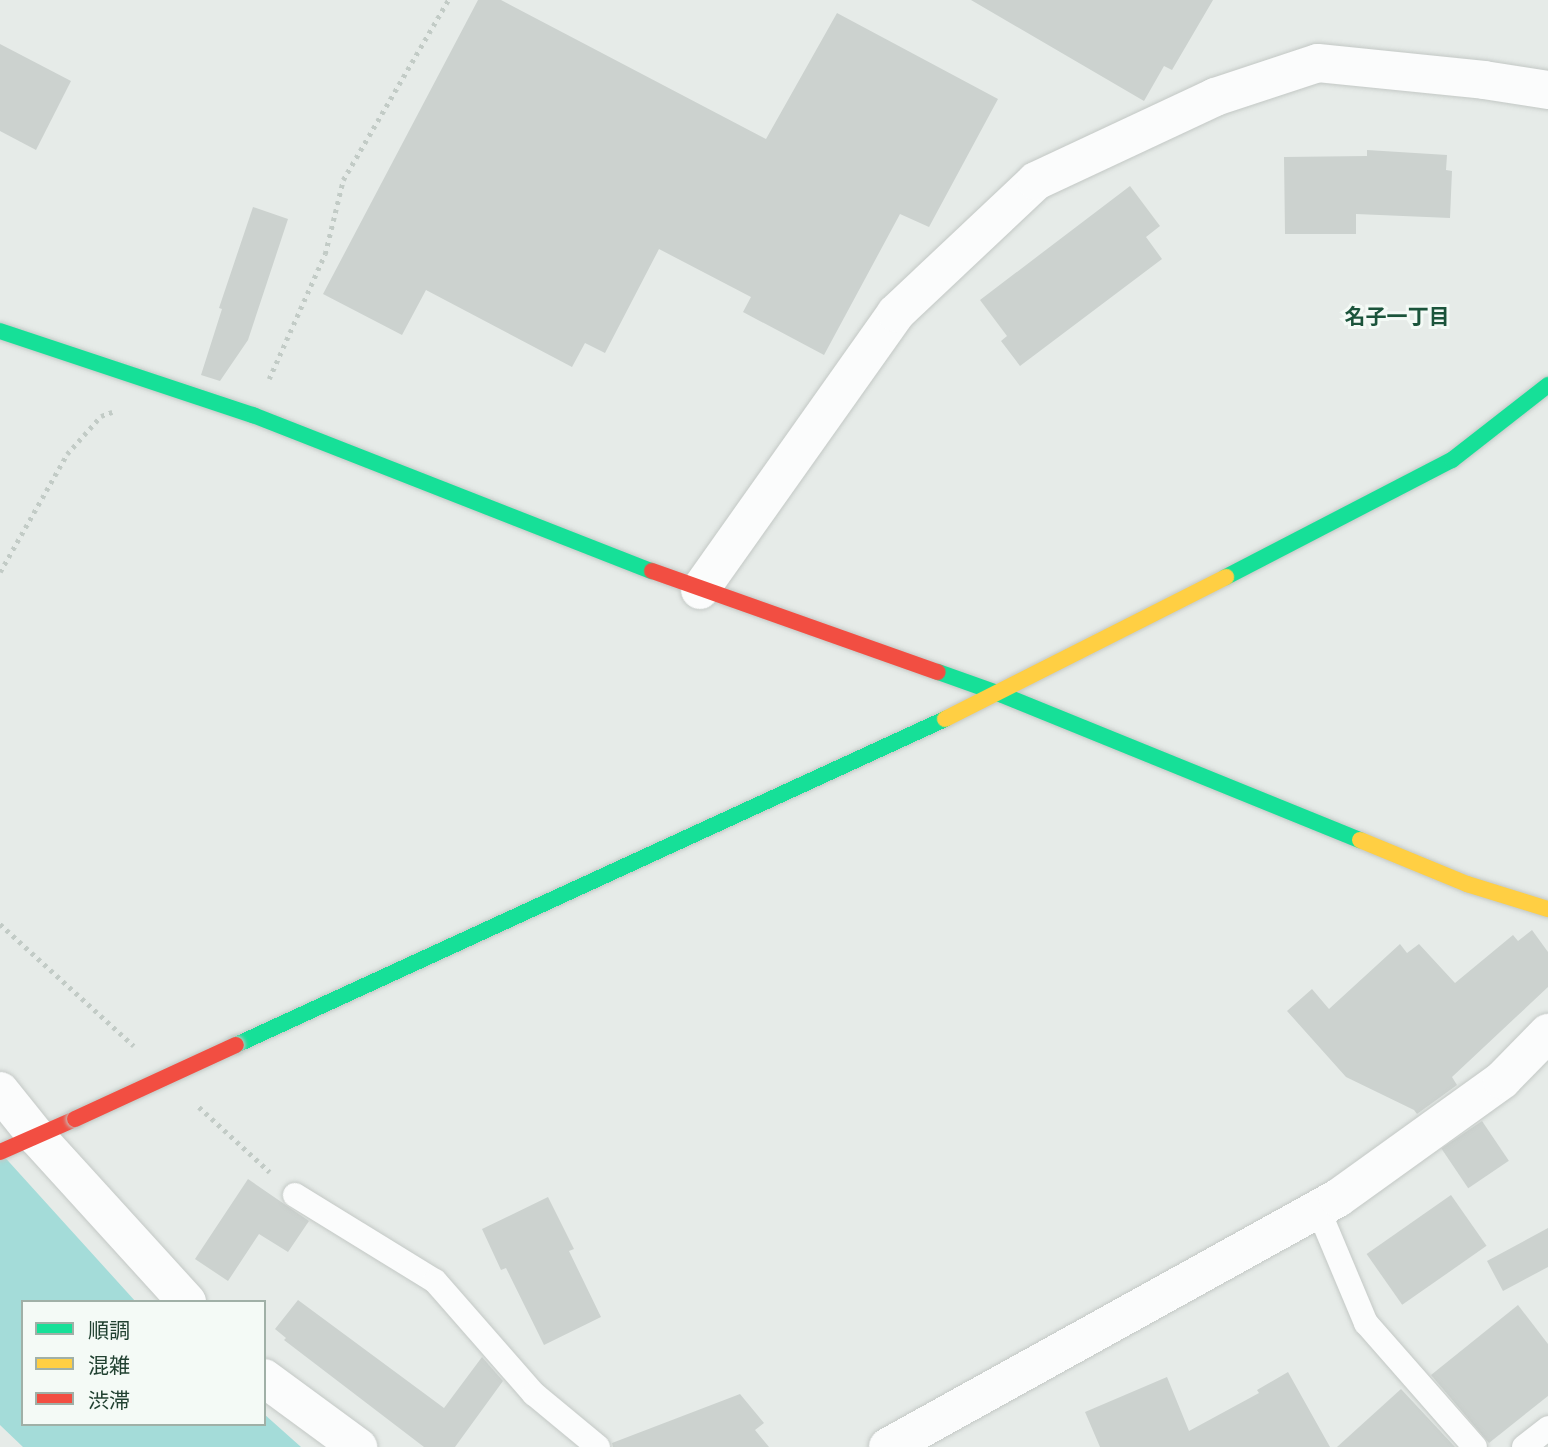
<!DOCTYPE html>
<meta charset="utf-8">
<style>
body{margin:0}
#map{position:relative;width:1548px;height:1447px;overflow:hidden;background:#e6ebe8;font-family:"Varela Round","Noto Sans JP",sans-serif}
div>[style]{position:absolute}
.water>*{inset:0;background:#a4dcd9}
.building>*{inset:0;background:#ccd2cf;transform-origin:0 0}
.path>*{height:4.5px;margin-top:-2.25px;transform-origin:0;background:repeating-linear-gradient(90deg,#c2cbc6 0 3.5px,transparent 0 8.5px)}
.roads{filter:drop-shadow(0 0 2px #c3c8c5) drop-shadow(0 0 2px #c3c8c5)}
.lane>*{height:24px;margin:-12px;padding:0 12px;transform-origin:12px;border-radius:12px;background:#fbfcfc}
.street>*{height:38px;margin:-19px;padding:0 19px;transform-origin:19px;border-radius:19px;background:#fbfcfc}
.fast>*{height:16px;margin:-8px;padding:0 8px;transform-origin:8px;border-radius:8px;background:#16e098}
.slow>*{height:16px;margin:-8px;padding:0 8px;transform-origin:8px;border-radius:8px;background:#ffcf43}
.jam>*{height:16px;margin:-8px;padding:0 8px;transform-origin:8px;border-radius:8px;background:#f24e42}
.bridges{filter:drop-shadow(0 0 2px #bfc7c3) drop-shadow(0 0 2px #bfc7c3)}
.jam-bridge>*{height:16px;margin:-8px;padding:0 8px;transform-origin:8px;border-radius:8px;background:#f24e42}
span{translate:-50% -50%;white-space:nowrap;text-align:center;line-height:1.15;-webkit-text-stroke:6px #f4faf6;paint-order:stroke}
.neighbourhood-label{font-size:21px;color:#1b543b;font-weight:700}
.legend{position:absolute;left:21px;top:1300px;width:245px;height:126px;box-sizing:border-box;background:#f4faf6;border:2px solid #a0b0a7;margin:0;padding:9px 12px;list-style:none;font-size:21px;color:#214131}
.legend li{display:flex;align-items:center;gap:14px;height:35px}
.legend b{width:35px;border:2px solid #a0b0a7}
</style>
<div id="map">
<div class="water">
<i style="clip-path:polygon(0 1152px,136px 1302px,23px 1302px,23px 1424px,264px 1424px,264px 1414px,301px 1447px,23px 1447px,0 1425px)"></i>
</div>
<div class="building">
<i style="clip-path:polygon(478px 0,501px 0,766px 139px,837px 13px,998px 99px,929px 227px,900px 214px,824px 355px,743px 312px,751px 297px,659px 249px,605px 353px,585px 343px,572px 367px,426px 290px,402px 335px,323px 294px)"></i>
<i style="clip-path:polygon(971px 0,1213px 0,1172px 70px,1164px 66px,1144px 101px)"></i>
<i style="clip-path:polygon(0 44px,71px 81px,36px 150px,0 131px)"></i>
<i style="clip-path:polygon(1367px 150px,1447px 155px,1446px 170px,1452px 171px,1450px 218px,1356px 214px,1356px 234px,1285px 234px,1284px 157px,1367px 156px)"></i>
<i style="clip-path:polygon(1130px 186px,1160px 226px,1146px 237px,1162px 259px,1020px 366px,1001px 341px,1007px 336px,980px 300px)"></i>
<i style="clip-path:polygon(253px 207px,288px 219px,248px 340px,220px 381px,201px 375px,222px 309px,219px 308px)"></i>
<i style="clip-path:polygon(1532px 930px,1548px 952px,1548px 987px,1452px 1077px,1457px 1085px,1417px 1114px,1414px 1110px,1346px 1077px,1287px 1011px,1312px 989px,1329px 1009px,1400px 944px,1407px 953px,1419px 944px,1455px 983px,1513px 935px,1518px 941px)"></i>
<i style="left:1482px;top:1121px;width:48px;height:49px;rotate:56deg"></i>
<i style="clip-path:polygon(248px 1179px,309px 1221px,288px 1252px,259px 1234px,228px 1281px,195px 1259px)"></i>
<i style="left:1451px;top:1195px;width:62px;height:103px;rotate:55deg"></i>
<i style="clip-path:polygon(548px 1197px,574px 1249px,569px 1251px,601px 1317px,544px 1345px,506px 1268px,501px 1270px,482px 1229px)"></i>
<i style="clip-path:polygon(1548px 1228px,1548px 1267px,1503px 1291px,1487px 1261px)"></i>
<i style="clip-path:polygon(298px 1300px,444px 1408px,482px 1357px,503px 1381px,455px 1447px,424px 1447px,284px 1340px,286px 1338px,275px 1329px)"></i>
<i style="clip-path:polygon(1518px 1305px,1548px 1344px,1548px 1396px,1489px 1443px,1431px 1375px)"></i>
<i style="clip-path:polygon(1288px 1372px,1330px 1447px,1100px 1447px,1085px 1412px,1167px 1377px,1189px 1431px,1259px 1393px,1257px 1390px)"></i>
<i style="clip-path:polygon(1401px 1389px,1455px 1447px,1337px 1447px)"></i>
<i style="clip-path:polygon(740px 1394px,764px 1423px,755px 1430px,769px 1447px,613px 1447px,612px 1443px)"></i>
</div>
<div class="path">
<i style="left:269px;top:379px;width:137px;rotate:-65.9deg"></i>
<i style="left:325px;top:254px;width:76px;rotate:-76.3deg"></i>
<i style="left:343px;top:180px;width:208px;rotate:-59.7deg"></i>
<i style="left:0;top:572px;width:136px;rotate:-60.4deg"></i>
<i style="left:67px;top:454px;width:51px;rotate:-48.2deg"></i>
<i style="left:101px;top:416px;width:12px;rotate:-20deg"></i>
<i style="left:0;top:924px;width:181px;rotate:42.3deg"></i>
<i style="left:199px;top:1107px;width:96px;rotate:42.5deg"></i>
</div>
<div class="roads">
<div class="lane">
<i style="left:295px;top:1195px;width:164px;rotate:31.6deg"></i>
<i style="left:435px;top:1281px;width:150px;rotate:48.8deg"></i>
<i style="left:534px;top:1394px;width:83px;rotate:39.6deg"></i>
<i style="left:1318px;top:1209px;width:124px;rotate:67.2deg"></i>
<i style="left:1366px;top:1323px;width:165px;rotate:48.7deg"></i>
<i style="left:1524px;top:1447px;width:31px;rotate:-38deg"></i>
</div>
<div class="street">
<i style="left:700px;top:590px;width:339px;rotate:-54.7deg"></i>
<i style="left:896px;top:313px;width:192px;rotate:-43.3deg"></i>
<i style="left:1036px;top:181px;width:198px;rotate:-25.1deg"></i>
<i style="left:1215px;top:97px;width:108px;rotate:-18.3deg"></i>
<i style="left:1318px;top:63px;width:167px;rotate:5.8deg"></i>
<i style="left:1484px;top:80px;width:65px;rotate:8.9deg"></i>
<i style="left:0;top:1091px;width:59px;rotate:51.2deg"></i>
<i style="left:37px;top:1137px;width:223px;rotate:47.7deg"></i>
<i style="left:264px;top:1378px;width:117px;rotate:36.3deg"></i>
<i style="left:888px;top:1447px;width:514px;rotate:-28.96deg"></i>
<i style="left:1338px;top:1198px;width:202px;rotate:-35.7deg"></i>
<i style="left:1502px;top:1080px;width:66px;rotate:-45.6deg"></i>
</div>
<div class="fast">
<i style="left:0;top:331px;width:267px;rotate:18.4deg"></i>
<i style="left:253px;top:415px;width:428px;rotate:21.4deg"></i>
<i style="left:1226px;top:577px;width:254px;rotate:-27.4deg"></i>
<i style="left:1452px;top:460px;width:122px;rotate:-38deg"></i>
<i style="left:938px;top:672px;width:66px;rotate:19.5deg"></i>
<i style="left:1000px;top:694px;width:388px;rotate:22.1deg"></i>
<i style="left:236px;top:1045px;width:780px;rotate:-24.69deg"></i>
</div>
<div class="slow">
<i style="left:945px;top:719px;width:315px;rotate:-26.8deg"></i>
<i style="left:1360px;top:840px;width:116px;rotate:22.4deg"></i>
<i style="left:1467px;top:884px;width:85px;rotate:17.2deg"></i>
</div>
<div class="jam">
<i style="left:652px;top:571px;width:303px;rotate:19.5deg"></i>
<i style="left:0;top:1152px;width:82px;rotate:-23.7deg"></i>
</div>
</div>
<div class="bridges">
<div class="jam-bridge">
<i style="left:75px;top:1119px;width:177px;rotate:-24.7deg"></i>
</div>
</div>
<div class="neighbourhood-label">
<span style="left:1397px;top:318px">名子一丁目</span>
</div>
<ul class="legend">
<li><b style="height:9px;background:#16e098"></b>順調</li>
<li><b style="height:9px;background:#ffcf43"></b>混雑</li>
<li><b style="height:9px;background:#f24e42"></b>渋滞</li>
</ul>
</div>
